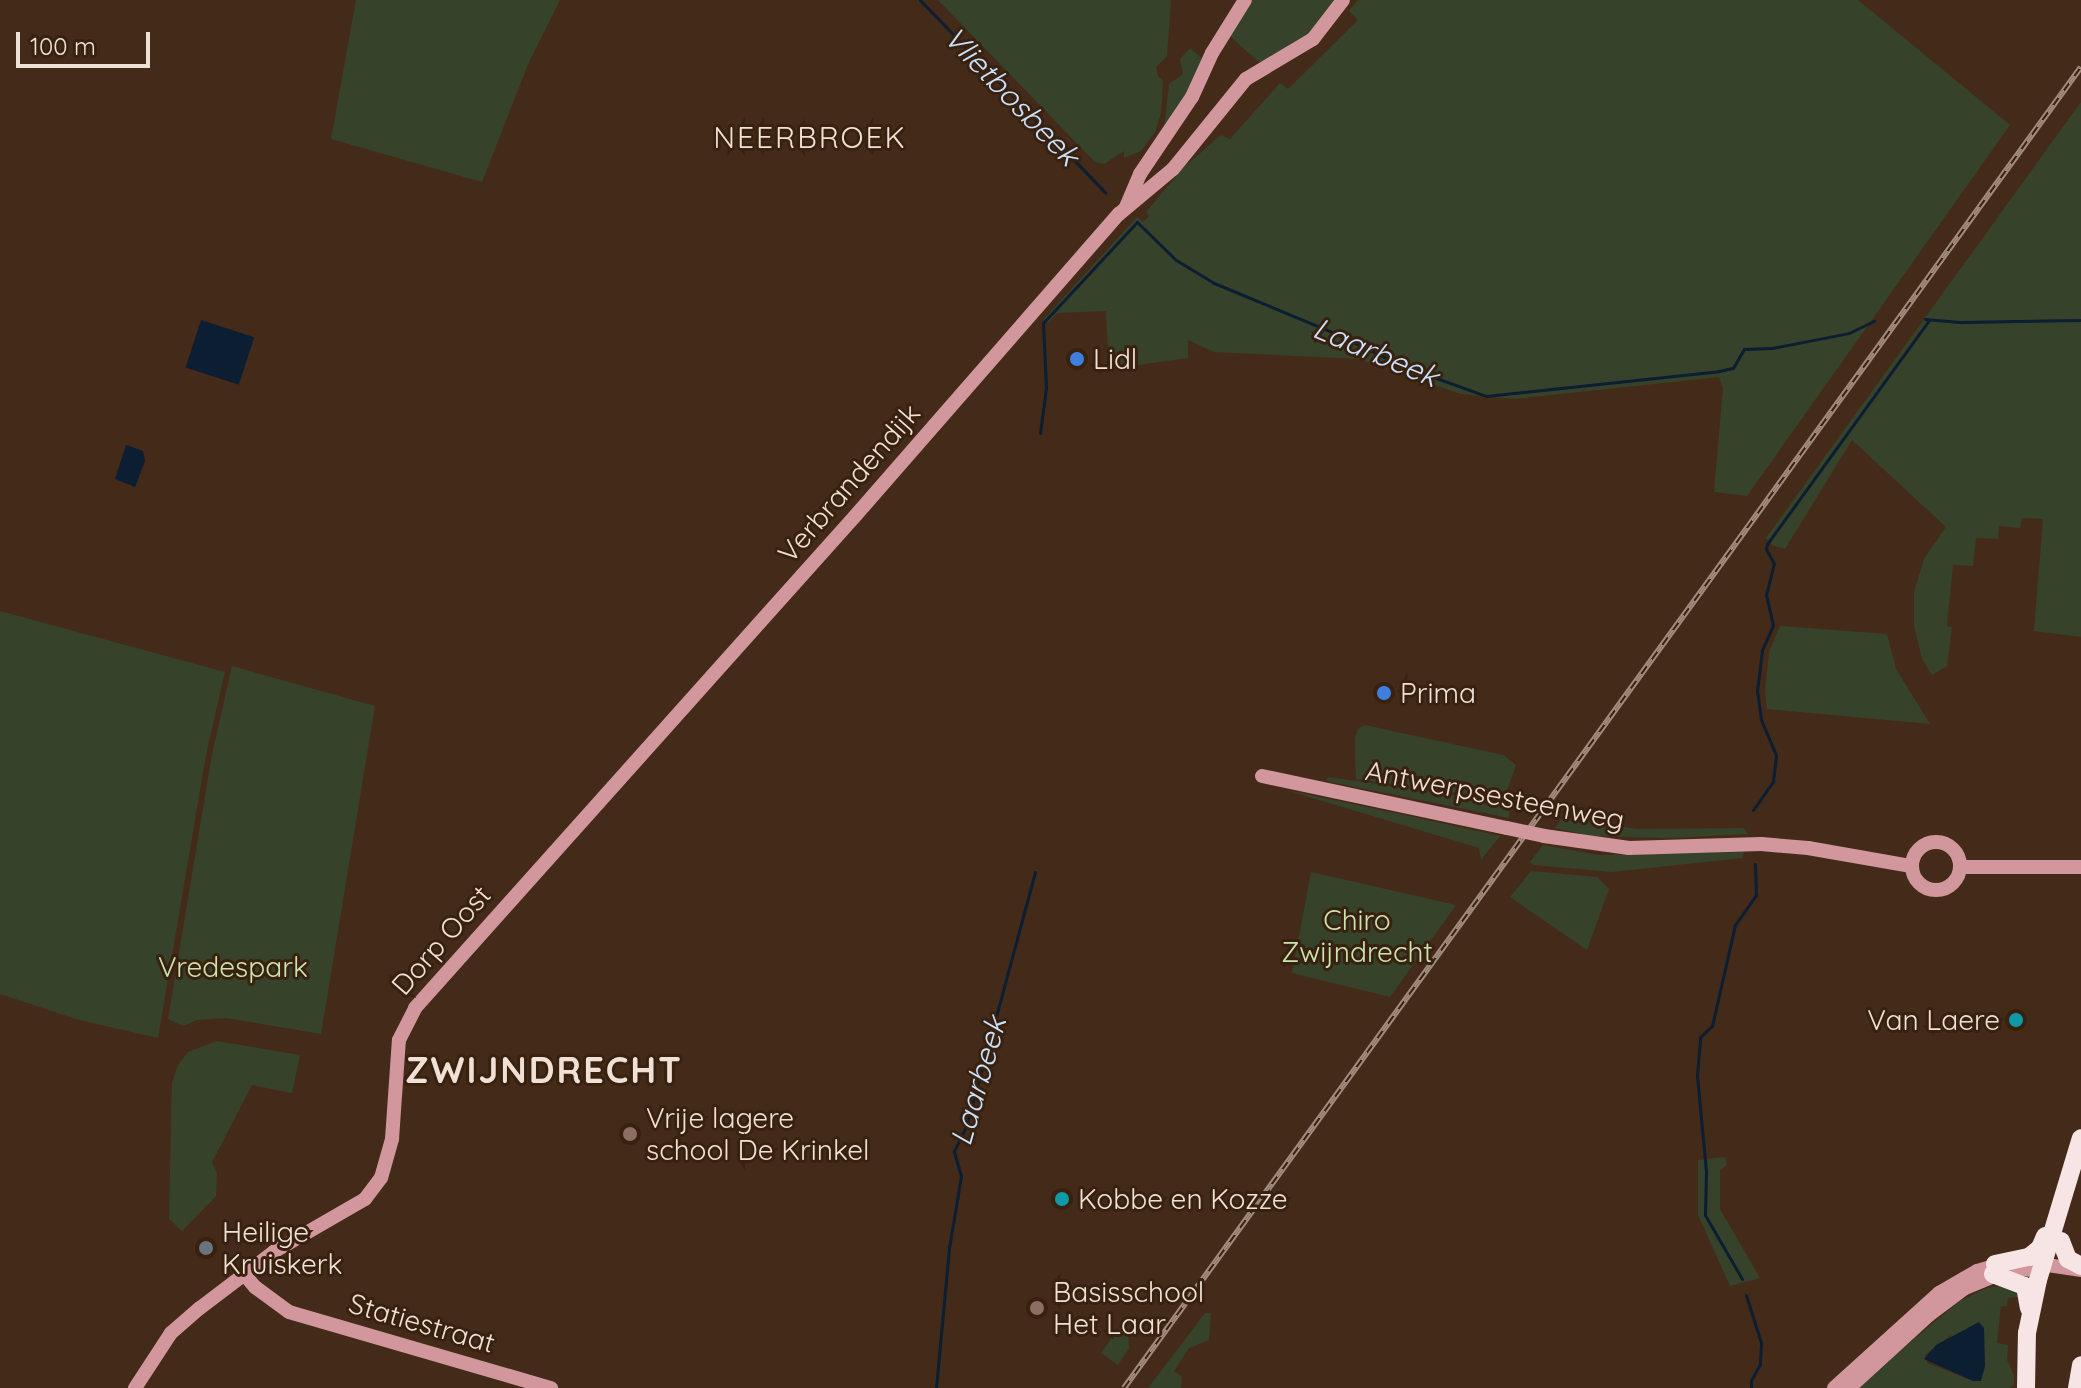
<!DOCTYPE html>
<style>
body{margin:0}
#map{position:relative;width:2081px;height:1388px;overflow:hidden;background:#442b19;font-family:Quicksand,sans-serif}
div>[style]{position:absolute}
.green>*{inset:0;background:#37422a}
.water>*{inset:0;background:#0c1e32;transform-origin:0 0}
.stream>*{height:3px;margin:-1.5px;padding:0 1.5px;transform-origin:1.5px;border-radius:1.5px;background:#0c1e32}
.secondary>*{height:14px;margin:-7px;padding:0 7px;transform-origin:7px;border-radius:7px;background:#d2979d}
.secondary>.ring{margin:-7px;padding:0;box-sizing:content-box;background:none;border:14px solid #d2979d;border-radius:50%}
.highway>*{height:18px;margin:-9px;padding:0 9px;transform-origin:9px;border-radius:9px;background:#f7e4e5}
.rail>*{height:6px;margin-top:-3px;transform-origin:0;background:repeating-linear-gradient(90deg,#392110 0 9px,#a08b7d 0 18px);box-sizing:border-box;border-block:2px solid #a08b7d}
.secondary-bridge>*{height:14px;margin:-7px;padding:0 7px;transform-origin:7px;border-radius:7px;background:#d2979d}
.dots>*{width:22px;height:22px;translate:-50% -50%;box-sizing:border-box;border:4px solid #392110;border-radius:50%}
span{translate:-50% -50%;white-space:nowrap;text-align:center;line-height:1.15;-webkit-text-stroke:6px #392110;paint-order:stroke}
.poi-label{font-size:28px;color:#f1e0d5}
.left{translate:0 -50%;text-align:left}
.right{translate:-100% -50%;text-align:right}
.street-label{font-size:28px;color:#f1e0d5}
.park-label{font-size:28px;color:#cae4af}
.water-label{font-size:30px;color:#cae2fd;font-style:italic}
.neighbourhood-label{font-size:30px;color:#f1e0d5;letter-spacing:2px}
.district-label{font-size:36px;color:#f1e0d5;font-weight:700;letter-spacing:2px}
.scale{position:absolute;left:16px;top:32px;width:134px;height:36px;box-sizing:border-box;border:4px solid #f1e0d5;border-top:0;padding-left:10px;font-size:24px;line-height:28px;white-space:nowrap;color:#f1e0d5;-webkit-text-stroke:6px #392110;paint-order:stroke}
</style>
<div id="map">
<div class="green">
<i style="clip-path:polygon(356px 0,560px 0,529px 62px,482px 182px,331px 139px)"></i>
<i style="clip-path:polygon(938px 0,1171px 0,1167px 56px,1156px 67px,1158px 76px,1163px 81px,1161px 113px,1155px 132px,1141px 151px,1124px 158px,1124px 151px,1104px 164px,1095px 162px)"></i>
<i style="clip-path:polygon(1248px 0,1340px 0,1318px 30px,1261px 64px,1230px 36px)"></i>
<i style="clip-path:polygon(1358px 0,1858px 0,2010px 125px,1747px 496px,1714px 492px,1723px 388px,1719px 377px,1515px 399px,1461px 394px,1358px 359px,1214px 352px,1188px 340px,1188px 358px,1109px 369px,1106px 311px,1057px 313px,1048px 323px,1043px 320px,1137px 217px,1143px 222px,1149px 216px,1146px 212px,1184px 167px,1221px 135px,1230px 139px,1280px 83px,1288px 89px,1358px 20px,1349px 11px)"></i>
<i style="clip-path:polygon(1190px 48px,1204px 60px,1194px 87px,1164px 129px,1169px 84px,1183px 74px,1180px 59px)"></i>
<i style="clip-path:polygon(2081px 102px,2081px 637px,2034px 631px,2043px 519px,2022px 518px,2020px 528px,1999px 526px,1998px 539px,1976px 538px,1973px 566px,1953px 565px,1947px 626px,1952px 627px,1947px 666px,1932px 675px,1922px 659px,1914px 626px,1914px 592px,1924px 559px,1946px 527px,1852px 440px,1785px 549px,1772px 545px,1766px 538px)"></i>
<i style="clip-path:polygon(0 611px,225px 672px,206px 755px,158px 1038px,79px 1020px,0 994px)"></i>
<i style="clip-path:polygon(1780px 626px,1887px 634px,1896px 669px,1930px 724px,1767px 709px,1765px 691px,1769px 652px)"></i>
<i style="clip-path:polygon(232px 666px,375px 706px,321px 1034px,226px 1018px,197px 1020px,183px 1026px,168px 1019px,212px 754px)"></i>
<i style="clip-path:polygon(1365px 725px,1503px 755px,1516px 765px,1504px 799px,1356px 779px,1355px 738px,1358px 729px)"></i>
<i style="clip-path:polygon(1328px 777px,1510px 803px,1509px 818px,1326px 781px)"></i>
<i style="clip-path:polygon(1286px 790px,1405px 815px,1500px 836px,1481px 860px,1479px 848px)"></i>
<i style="clip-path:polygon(1562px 818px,1638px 829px,1744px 828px,1748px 834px,1670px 838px,1591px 836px,1555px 828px)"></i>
<i style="clip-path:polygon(1543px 845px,1598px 855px,1744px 852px,1742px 858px,1612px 872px,1533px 865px,1530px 862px)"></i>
<i style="clip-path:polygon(1531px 871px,1597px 877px,1609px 889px,1587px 950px,1510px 897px)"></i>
<i style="clip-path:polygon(1311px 872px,1329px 876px,1456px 905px,1390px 997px,1292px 973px)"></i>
<i style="clip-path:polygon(217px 1041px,300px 1055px,292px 1093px,252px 1085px,212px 1162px,217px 1173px,216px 1196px,182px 1231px,169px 1219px,172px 1083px,178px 1065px,188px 1052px)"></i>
<i style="clip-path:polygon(1725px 1157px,1727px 1165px,1720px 1170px,1720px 1209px,1760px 1278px,1730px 1286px,1698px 1215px,1698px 1160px)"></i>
<i style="clip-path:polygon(evenodd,2003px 1285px,2015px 1290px,2019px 1297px,2008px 1298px,2007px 1306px,2001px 1306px,1997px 1343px,2008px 1345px,2007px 1360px,2014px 1375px,2014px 1385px,2009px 1388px,1854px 1388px,1960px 1301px,1986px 1288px,2003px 1285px,1951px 1335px,1973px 1381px,1927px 1363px,1925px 1355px,1951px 1335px)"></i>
<i style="clip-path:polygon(1205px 1313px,1211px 1313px,1209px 1340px,1189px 1348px,1174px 1371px,1182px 1377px,1181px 1388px,1148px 1388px)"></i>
<i style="clip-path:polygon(1123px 1322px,1128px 1331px,1129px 1348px,1118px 1365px,1101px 1353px)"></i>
</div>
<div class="water">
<i style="left:201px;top:320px;width:56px;height:50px;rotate:18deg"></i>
<i style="clip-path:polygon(126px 445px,143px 451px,145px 461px,135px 487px,115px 479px)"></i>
<i style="clip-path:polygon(1979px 1322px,1984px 1328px,1985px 1366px,1981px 1381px,1973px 1381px,1924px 1359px,1936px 1345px)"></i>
</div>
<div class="stream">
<i style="left:920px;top:0;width:267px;rotate:46.1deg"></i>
<i style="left:1925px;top:319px;width:37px;rotate:5deg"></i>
<i style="left:1962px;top:322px;width:119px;rotate:-1deg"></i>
<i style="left:1040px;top:433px;width:45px;rotate:-82.4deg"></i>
<i style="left:1046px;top:388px;width:65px;rotate:-92.6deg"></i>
<i style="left:1043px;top:323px;width:138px;rotate:-47.1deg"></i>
<i style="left:1137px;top:222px;width:54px;rotate:44.3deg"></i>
<i style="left:1176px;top:260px;width:44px;rotate:31.2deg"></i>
<i style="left:1214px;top:283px;width:130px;rotate:22.6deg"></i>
<i style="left:1334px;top:333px;width:76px;rotate:25.6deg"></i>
<i style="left:1403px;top:366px;width:88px;rotate:19.9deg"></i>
<i style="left:1486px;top:396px;width:234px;rotate:-6.1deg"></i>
<i style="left:1719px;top:371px;width:14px;rotate:-12deg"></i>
<i style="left:1733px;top:368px;width:22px;rotate:-60deg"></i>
<i style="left:1744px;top:349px;width:28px;rotate:-2deg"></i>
<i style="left:1772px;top:348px;width:78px;rotate:-11deg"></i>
<i style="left:1849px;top:333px;width:28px;rotate:-26deg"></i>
<i style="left:1753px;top:810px;width:35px;rotate:-55deg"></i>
<i style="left:1773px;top:781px;width:26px;rotate:-83deg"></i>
<i style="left:1776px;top:755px;width:39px;rotate:-113deg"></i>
<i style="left:1761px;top:719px;width:28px;rotate:-98deg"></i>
<i style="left:1757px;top:691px;width:41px;rotate:-83deg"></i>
<i style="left:1762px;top:650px;width:27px;rotate:-66deg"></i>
<i style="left:1773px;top:625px;width:31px;rotate:-103deg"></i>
<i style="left:1766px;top:595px;width:32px;rotate:-76deg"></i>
<i style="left:1774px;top:564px;width:17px;rotate:-118deg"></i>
<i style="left:1766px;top:549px;width:5px;rotate:-79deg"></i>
<i style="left:1767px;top:544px;width:276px;rotate:-54.1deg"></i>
<i style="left:1742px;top:1279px;width:74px;rotate:-120deg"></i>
<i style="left:1705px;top:1215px;width:44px;rotate:-88.7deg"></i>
<i style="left:1706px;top:1171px;width:96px;rotate:-95.4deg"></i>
<i style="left:1697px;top:1075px;width:38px;rotate:-85deg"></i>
<i style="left:1700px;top:1037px;width:16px;rotate:-43deg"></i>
<i style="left:1712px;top:1026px;width:104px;rotate:-77.2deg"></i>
<i style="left:1735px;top:925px;width:37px;rotate:-55deg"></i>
<i style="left:1756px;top:895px;width:31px;rotate:-92deg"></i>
<i style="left:1746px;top:1295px;width:50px;rotate:72.6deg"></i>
<i style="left:1761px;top:1343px;width:21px;rotate:93deg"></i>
<i style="left:1760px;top:1364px;width:18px;rotate:119deg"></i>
<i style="left:1751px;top:1380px;width:8px;rotate:90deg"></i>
<i style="left:936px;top:1388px;width:141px;rotate:-84.7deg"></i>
<i style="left:949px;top:1248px;width:73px;rotate:-80.5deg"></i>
<i style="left:961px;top:1176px;width:26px;rotate:-106deg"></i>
<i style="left:954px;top:1151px;width:30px;rotate:-64deg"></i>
<i style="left:967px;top:1124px;width:261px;rotate:-74.9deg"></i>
</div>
<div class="secondary">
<i style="left:1126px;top:207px;width:36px;rotate:-67deg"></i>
<i style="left:1140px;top:174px;width:93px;rotate:-56deg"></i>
<i style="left:1192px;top:97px;width:48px;rotate:-65.6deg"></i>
<i style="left:1212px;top:53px;width:62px;rotate:-58.1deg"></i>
<i style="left:1262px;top:776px;width:250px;rotate:12deg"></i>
<i style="left:1544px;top:836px;width:86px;rotate:8deg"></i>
<i style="left:1629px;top:848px;width:132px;rotate:-1.7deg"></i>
<i style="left:1761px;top:844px;width:47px;rotate:4.9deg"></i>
<i style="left:1808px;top:848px;width:105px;rotate:9.9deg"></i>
<i class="ring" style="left:1912px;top:842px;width:34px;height:34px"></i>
<i style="left:1960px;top:867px;width:121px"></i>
<i style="left:2034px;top:1263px;width:48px;rotate:8.5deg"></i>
<i style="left:244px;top:1274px;width:17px;rotate:50deg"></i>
<i style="left:255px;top:1287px;width:42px;rotate:36.3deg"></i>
<i style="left:289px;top:1312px;width:273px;rotate:16.2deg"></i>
<i style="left:135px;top:1388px;width:66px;rotate:-56.8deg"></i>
<i style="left:171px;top:1333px;width:38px;rotate:-41deg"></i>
<i style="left:200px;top:1308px;width:94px;rotate:-37.2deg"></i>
<i style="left:275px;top:1251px;width:104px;rotate:-30deg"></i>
<i style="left:365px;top:1199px;width:26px;rotate:-53deg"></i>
<i style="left:381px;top:1178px;width:41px;rotate:-74.2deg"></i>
<i style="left:392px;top:1139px;width:99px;rotate:-86deg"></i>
<i style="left:399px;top:1040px;width:36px;rotate:-63deg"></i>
<i style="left:415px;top:1008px;width:661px;rotate:-48.19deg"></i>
<i style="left:856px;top:515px;width:400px;rotate:-48.9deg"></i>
<i style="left:1119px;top:214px;width:70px;rotate:-39.8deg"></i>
<i style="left:1173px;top:169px;width:116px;rotate:-51deg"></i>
<i style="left:1246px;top:79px;width:78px;rotate:-30.8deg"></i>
<i style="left:1313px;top:39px;width:49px;rotate:-52.4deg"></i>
<i style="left:1834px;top:1388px;width:142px;rotate:-42.1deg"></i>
<i style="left:1939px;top:1293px;width:44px;rotate:-30.1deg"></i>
<i style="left:1977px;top:1271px;width:29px;rotate:-16deg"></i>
<i style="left:1849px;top:1388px;width:108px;rotate:-42.4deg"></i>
<i style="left:1929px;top:1315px;width:45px;rotate:-36.9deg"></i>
<i style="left:1965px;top:1288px;width:50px;rotate:-22.4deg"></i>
<i style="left:2011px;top:1269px;width:32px;rotate:2deg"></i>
</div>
<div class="highway">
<i style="left:2061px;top:1241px;width:19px;rotate:69deg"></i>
<i style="left:2068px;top:1259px;width:15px;rotate:28deg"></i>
<i style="left:1995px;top:1264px;width:35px;rotate:-12deg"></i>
<i style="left:2029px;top:1257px;width:14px;rotate:-39deg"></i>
<i style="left:2040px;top:1248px;width:13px;rotate:-67deg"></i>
<i style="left:1993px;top:1274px;width:34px;rotate:21deg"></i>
<i style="left:2025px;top:1286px;width:22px;rotate:80deg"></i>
<i style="left:2026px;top:1388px;width:55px;rotate:-89deg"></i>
<i style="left:2027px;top:1333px;width:54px;rotate:-78.3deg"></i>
<i style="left:2038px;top:1280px;width:148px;rotate:-73.2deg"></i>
<i style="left:2077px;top:1388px;width:23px;rotate:-80deg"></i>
</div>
<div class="rail">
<i style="left:1124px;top:1388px;width:1631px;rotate:-54.08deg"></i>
</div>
<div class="secondary-bridge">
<i style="left:1507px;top:828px;width:38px;rotate:12deg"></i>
</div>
<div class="dots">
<i style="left:1077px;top:359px;background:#3f7fe0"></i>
<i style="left:1384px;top:693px;background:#3f7fe0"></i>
<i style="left:2016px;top:1020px;background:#0f9aa8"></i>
<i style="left:630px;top:1134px;background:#8d6e63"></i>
<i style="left:1062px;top:1199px;background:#0f9aa8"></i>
<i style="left:206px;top:1248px;background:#6b7280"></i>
<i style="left:1037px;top:1308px;background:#8d6e63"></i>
</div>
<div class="poi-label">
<span class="left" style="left:1093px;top:359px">Lidl</span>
<span class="left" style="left:1400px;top:693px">Prima</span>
<span class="right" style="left:2000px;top:1020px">Van Laere</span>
<span class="left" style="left:646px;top:1134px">Vrije lagere<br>school De Krinkel</span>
<span class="left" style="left:1078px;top:1199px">Kobbe en Kozze</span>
<span class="left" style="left:222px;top:1248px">Heilige<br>Kruiskerk</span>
<span class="left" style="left:1053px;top:1308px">Basisschool<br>Het Laar</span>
</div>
<div class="street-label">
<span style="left:849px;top:483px;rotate:-49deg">Verbrandendijk</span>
<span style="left:1495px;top:795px;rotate:11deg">Antwerpsesteenweg</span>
<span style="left:441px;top:940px;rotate:-49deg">Dorp Oost</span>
<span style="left:422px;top:1323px;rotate:16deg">Statiestraat</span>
</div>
<div class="park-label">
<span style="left:1357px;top:936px">Chiro<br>Zwijndrecht</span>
<span style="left:233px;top:967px">Vredespark</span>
</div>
<div class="water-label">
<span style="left:1012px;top:96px;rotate:46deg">Vlietbosbeek</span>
<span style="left:1376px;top:352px;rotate:23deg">Laarbeek</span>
<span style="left:978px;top:1081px;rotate:-74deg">Laarbeek</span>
</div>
<div class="neighbourhood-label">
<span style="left:810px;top:137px">NEERBROEK</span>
</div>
<div class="district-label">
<span style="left:544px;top:1070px">ZWIJNDRECHT</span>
</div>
<div class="scale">100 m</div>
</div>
